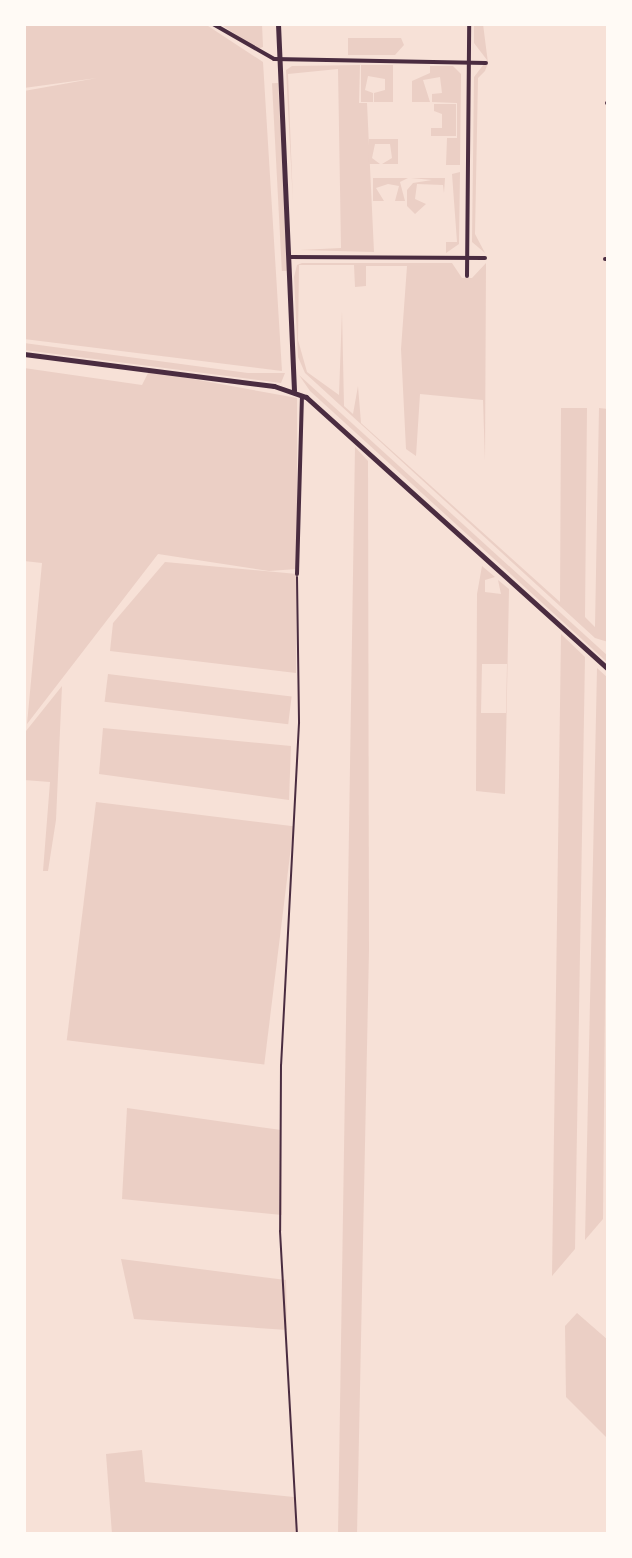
<!DOCTYPE html>
<style>
body{margin:0}
#map{position:relative;width:632px;height:1558px;overflow:hidden;background:#f7e1d7;font-family:Montserrat,sans-serif}
div>[style]{position:absolute}
.green>*{inset:0;background:#ebcfc5;transform-origin:0 0}
.service>*{height:2px;margin:-1px;padding:0 1px;transform-origin:1px;border-radius:1px;background:#4a2c40}
.minor>*{height:4px;margin:-2px;padding:0 2px;transform-origin:2px;border-radius:2px;background:#4a2c40}
.tertiary>*{height:5px;margin:-2.5px;padding:0 2.5px;transform-origin:2.5px;border-radius:2.5px;background:#4a2c40}
span{translate:-50% -50%;white-space:nowrap;text-align:center;line-height:1.15;-webkit-text-stroke:6px #fffaf5;paint-order:stroke}
.frame{position:absolute;inset:0;border:26px solid #fffaf5;pointer-events:none}
</style>
<div id="map">
<div class="green">
<i style="clip-path:polygon(24px 24px,205px 24px,263px 62px,282px 371px,24px 339px,24px 91px,97px 78px,24px 88px)"></i>
<i style="clip-path:polygon(220px 24px,262px 24px,263px 47px,258px 49px)"></i>
<i style="clip-path:polygon(474px 24px,483px 24px,488px 63px,485px 71px,478px 78px,475px 234px,485px 253px,472px 242px,474px 77px,487px 60px,474px 43px)"></i>
<i style="clip-path:polygon(348px 38px,401px 38px,404px 45px,395px 55px,348px 55px)"></i>
<i style="clip-path:polygon(360px 65px,359px 103px,367px 103px,374px 252px,300px 250px,341px 248px,338px 69px,288px 74px,293px 203px,286px 70px,292px 66px)"></i>
<i style="clip-path:polygon(361px 65px,393px 65px,393px 102px,374px 102px,374px 93px,385px 90px,385px 79px,368px 76px,365px 90px,373px 93px,373px 102px,361px 102px)"></i>
<i style="clip-path:polygon(430px 66px,453px 66px,461px 74px,460px 165px,446px 165px,447px 138px,457px 138px,457px 103px,432px 102px,432px 94px,442px 93px,440px 77px,423px 80px,430px 102px,412px 102px,412px 81px,430px 73px)"></i>
<i style="left:278px;top:83px;width:188px;height:6px;rotate:87deg"></i>
<i style="clip-path:polygon(434px 104px,456px 104px,456px 136px,431px 136px,431px 128px,442px 128px,442px 114px,434px 111px)"></i>
<i style="clip-path:polygon(369px 139px,398px 139px,398px 164px,382px 164px,392px 158px,390px 144px,375px 144px,372px 158px,380px 164px,368px 164px)"></i>
<i style="clip-path:polygon(460px 172px,459px 244px,446px 253px,446px 242px,457px 242px,452px 174px)"></i>
<i style="clip-path:polygon(373px 178px,408px 178px,400px 182px,405px 201px,395px 201px,399px 186px,388px 184px,376px 188px,384px 201px,373px 201px)"></i>
<i style="clip-path:polygon(411px 178px,445px 178px,444px 193px,443px 185px,417px 184px,415px 199px,426px 204px,415px 214px,407px 206px,407px 190px,413px 183px,432px 180px)"></i>
<i style="clip-path:polygon(302px 263px,452px 263px,462px 278px,472px 278px,486px 263px,485px 461px,483px 400px,420px 394px,416px 456px,406px 449px,401px 349px,407px 266px,366px 266px,366px 286px,355px 287px,354px 265px,299px 265px,298px 340px,307px 372px,339px 395px,342px 311px,344px 406px,353px 414px,358px 386px,361px 423px,560px 602px,561px 408px,587px 408px,585px 617px,595px 627px,599px 408px,608px 409px,608px 642px,595px 638px,305px 373px,298px 357px,294px 277px,297px 265px)"></i>
<i style="clip-path:polygon(24px 343px,248px 373px,285px 373px,281px 383px,24px 350px)"></i>
<i style="clip-path:polygon(24px 368px,142px 385px,149px 371px,297px 398px,297px 569px,269px 571px,158px 554px,27px 724px,42px 563px,24px 561px)"></i>
<i style="clip-path:polygon(299px 375px,608px 656px,608px 663px,310px 391px)"></i>
<i style="clip-path:polygon(355px 447px,368px 461px,369px 950px,357px 1534px,338px 1534px)"></i>
<i style="clip-path:polygon(165px 562px,297px 574px,296px 673px,110px 651px,113px 623px)"></i>
<i style="clip-path:polygon(evenodd,482px 566px,495px 577px,485px 580px,485px 592px,501px 594px,498px 580px,509px 589px,505px 794px,476px 791px,477px 594px,482px 566px,482px 664px,507px 664px,506px 713px,481px 713px,482px 664px)"></i>
<i style="clip-path:polygon(561px 634px,585px 657px,575px 1249px,552px 1276px)"></i>
<i style="clip-path:polygon(597px 668px,608px 678px,603px 1219px,585px 1240px)"></i>
<i style="left:108px;top:674px;width:185px;height:28px;rotate:7deg"></i>
<i style="clip-path:polygon(62px 686px,56px 820px,48px 871px,43px 871px,50px 782px,24px 780px,26px 731px)"></i>
<i style="clip-path:polygon(103px 728px,291px 746px,289px 800px,99px 774px)"></i>
<i style="left:96px;top:802px;width:199px;height:240px;rotate:7deg"></i>
<i style="clip-path:polygon(127px 1108px,281px 1130px,282px 1215px,122px 1199px)"></i>
<i style="clip-path:polygon(121px 1259px,286px 1280px,287px 1330px,134px 1319px)"></i>
<i style="clip-path:polygon(577px 1313px,608px 1340px,608px 1439px,566px 1397px,565px 1326px)"></i>
<i style="clip-path:polygon(142px 1450px,145px 1482px,294px 1497px,297px 1534px,112px 1534px,106px 1454px)"></i>
</div>
<div class="service">
<i style="left:297px;top:577px;width:146px;rotate:89.2deg"></i>
<i style="left:299px;top:723px;width:342px;rotate:93deg"></i>
<i style="left:281px;top:1065px;width:166px;rotate:90.3deg"></i>
<i style="left:280px;top:1231px;width:303px;rotate:86.8deg"></i>
</div>
<div class="minor">
<i style="left:213px;top:24px;width:70px;rotate:29.8deg"></i>
<i style="left:274px;top:59px;width:212px;rotate:1.1deg"></i>
<i style="left:607px;top:103px;width:1px"></i>
<i style="left:290px;top:257px;width:195px;rotate:0.3deg"></i>
<i style="left:605px;top:259px;width:3px"></i>
<i style="left:467px;top:276px;width:252px;rotate:-89.5deg"></i>
<i style="left:297px;top:574px;width:178px;rotate:-88.4deg"></i>
</div>
<div class="tertiary">
<i style="left:278px;top:24px;width:367px;rotate:87.5deg"></i>
<i style="left:24px;top:354px;width:252px;rotate:7.3deg"></i>
<i style="left:274px;top:386px;width:34px;rotate:19deg"></i>
<i style="left:306px;top:397px;width:406px;rotate:42deg"></i>
</div>
<div class="frame"></div>
</div>
